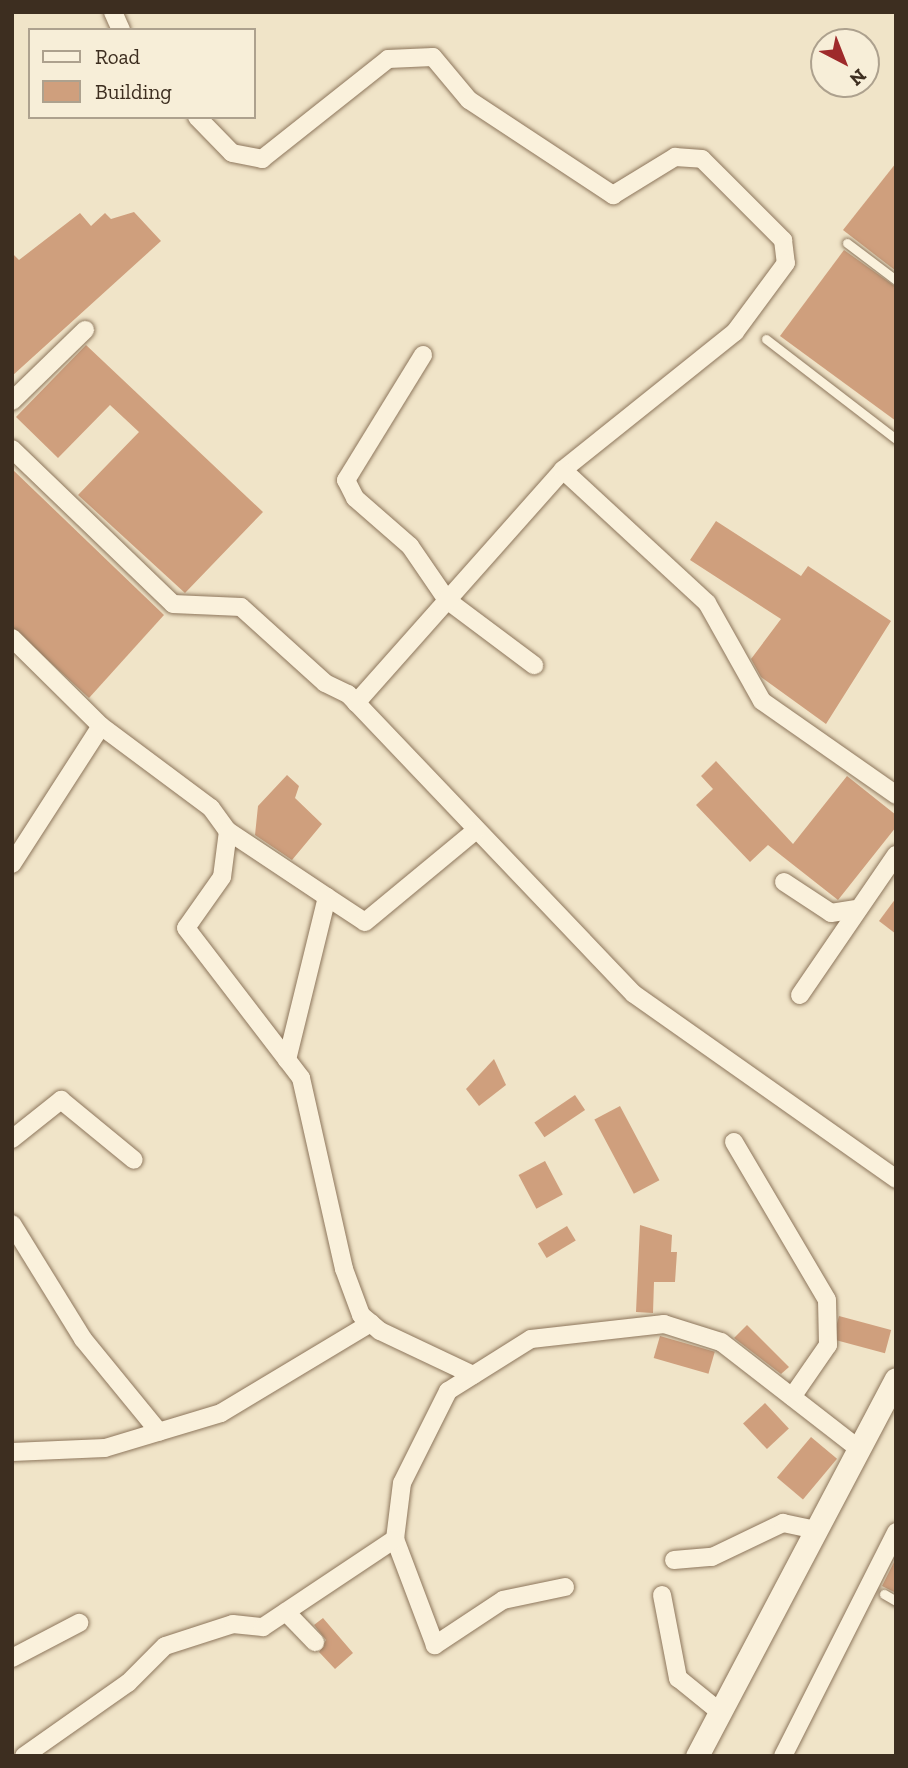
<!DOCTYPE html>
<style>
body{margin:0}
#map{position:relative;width:908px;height:1768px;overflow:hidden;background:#f0e4c8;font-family:"Zilla Slab",serif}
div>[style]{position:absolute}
.building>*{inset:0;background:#cf9f7d;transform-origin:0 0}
.roads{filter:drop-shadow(0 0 2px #8d765c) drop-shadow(0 0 2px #8d765c)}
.service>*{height:9px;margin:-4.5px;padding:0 4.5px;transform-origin:4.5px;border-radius:4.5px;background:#faf1dc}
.minor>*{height:18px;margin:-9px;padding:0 9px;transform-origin:9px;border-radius:9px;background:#faf1dc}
.tertiary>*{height:23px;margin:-11.5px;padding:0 11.5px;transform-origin:11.5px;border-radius:11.5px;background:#faf1dc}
span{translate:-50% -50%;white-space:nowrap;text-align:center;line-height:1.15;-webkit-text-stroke:6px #f7eed8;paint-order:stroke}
.frame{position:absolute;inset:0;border:14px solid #3d2e20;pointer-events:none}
.legend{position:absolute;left:28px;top:28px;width:228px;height:91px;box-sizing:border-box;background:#f7eed8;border:2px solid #ada18e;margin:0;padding:9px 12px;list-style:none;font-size:21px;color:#3d2e20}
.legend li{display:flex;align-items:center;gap:14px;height:35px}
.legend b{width:35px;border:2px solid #ada18e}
.north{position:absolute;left:810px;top:28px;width:70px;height:70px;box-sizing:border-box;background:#f7eed8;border:2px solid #ada18e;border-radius:50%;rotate:138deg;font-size:19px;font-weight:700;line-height:28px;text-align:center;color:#3d2e20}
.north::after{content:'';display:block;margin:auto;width:24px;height:32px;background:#9e2a2b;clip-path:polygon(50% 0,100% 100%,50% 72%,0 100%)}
</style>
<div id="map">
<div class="building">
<i style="clip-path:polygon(896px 163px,896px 271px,843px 230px)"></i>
<i style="clip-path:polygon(134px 212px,161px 241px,12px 376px,12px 253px,19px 260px,80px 213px,91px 226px,105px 213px,111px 219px)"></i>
<i style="clip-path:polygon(844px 250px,896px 287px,896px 421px,780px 336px)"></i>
<i style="clip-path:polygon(86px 345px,263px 512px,185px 593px,78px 495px,139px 432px,110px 405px,58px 458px,16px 417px)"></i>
<i style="clip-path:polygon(12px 469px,164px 615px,89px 698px,12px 627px)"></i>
<i style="clip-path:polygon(716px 521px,801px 576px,808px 566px,891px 621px,826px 724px,761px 677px,751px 659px,781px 619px,690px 560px)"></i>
<i style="clip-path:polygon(716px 761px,793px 844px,847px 776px,896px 815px,896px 827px,838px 900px,768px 845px,750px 862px,696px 805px,713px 789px,701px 776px)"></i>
<i style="clip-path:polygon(287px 775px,299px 786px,295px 798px,322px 824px,292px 860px,255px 835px,258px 806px)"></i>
<i style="clip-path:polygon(896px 898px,896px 934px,879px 921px)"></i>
<i style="clip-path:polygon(494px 1059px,506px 1085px,479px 1106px,466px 1089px)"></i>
<i style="left:575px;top:1095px;width:18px;height:49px;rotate:56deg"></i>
<i style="left:620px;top:1106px;width:84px;height:29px;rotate:62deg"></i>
<i style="left:545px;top:1161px;width:38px;height:30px;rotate:62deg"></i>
<i style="clip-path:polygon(640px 1225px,672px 1235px,671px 1252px,677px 1252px,675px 1282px,654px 1282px,653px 1313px,636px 1312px)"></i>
<i style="left:567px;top:1226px;width:17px;height:34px;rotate:59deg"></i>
<i style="left:839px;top:1316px;width:54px;height:24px;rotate:15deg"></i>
<i style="clip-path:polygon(747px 1325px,789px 1367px,781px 1374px,734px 1338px)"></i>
<i style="left:660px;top:1336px;width:57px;height:23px;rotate:16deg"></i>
<i style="left:765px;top:1403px;width:35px;height:30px;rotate:47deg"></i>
<i style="left:811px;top:1437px;width:34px;height:53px;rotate:40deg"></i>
<i style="clip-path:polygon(896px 1558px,896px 1593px,882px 1586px)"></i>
<i style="clip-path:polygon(323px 1618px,353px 1653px,335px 1669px,319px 1652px,326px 1640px,314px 1625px)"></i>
</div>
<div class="roads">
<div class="service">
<i style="left:847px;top:243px;width:61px;rotate:37.1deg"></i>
<i style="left:766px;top:339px;width:164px;rotate:37.6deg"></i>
<i style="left:884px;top:1594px;width:14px;rotate:30deg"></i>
</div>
<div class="minor">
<i style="left:113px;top:12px;width:20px;rotate:66deg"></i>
<i style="left:197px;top:117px;width:50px;rotate:45.8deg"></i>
<i style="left:232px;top:153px;width:31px;rotate:11deg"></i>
<i style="left:262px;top:159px;width:161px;rotate:-38.4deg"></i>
<i style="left:388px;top:59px;width:45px;rotate:-2.5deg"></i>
<i style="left:433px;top:57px;width:56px;rotate:50.1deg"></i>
<i style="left:469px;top:100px;width:173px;rotate:33.4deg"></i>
<i style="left:613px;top:195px;width:73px;rotate:-31.5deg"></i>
<i style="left:675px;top:157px;width:27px;rotate:4deg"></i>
<i style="left:702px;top:159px;width:115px;rotate:45deg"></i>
<i style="left:783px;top:240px;width:23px;rotate:83deg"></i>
<i style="left:786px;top:263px;width:86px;rotate:126.5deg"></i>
<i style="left:735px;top:332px;width:221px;rotate:141.3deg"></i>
<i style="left:423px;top:355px;width:147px;rotate:121.6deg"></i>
<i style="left:346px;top:480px;width:20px;rotate:63deg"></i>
<i style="left:355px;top:498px;width:73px;rotate:41.1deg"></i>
<i style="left:410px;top:546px;width:65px;rotate:55.6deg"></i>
<i style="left:447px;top:600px;width:109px;rotate:36.8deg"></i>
<i style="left:12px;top:401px;width:102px;rotate:-44.2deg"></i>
<i style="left:12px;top:449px;width:223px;rotate:43.9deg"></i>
<i style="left:173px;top:604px;width:68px;rotate:2.5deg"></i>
<i style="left:241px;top:607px;width:113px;rotate:42.1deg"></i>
<i style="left:325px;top:683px;width:25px;rotate:26deg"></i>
<i style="left:348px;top:694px;width:414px;rotate:46.4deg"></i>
<i style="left:634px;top:994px;width:321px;rotate:35.2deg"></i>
<i style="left:12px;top:638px;width:125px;rotate:44.7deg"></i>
<i style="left:101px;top:726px;width:164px;rotate:122.8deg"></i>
<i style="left:356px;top:703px;width:312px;rotate:-48.4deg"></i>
<i style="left:563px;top:470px;width:196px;rotate:42.7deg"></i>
<i style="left:707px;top:603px;width:112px;rotate:60.7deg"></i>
<i style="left:762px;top:701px;width:164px;rotate:35deg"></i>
<i style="left:101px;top:726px;width:137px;rotate:36.7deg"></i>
<i style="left:211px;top:808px;width:29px;rotate:54deg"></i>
<i style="left:228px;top:831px;width:46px;rotate:97.4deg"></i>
<i style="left:222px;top:877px;width:62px;rotate:125.2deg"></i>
<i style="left:186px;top:928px;width:189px;rotate:52.5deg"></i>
<i style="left:301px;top:1078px;width:196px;rotate:77.3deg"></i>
<i style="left:344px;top:1269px;width:49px;rotate:69.7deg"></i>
<i style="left:361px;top:1315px;width:25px;rotate:40deg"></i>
<i style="left:380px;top:1331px;width:103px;rotate:25.3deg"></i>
<i style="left:228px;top:831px;width:119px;rotate:33.7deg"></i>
<i style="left:327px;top:897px;width:168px;rotate:103.8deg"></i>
<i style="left:784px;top:882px;width:56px;rotate:33.4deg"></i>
<i style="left:831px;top:913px;width:24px;rotate:-9deg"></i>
<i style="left:327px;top:897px;width:45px;rotate:33.3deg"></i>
<i style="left:365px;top:922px;width:143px;rotate:-39.6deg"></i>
<i style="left:800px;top:995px;width:170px;rotate:-55.6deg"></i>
<i style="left:12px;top:1139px;width:63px;rotate:-38.5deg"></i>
<i style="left:61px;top:1100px;width:94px;rotate:39.4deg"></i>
<i style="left:734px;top:1142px;width:183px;rotate:59.5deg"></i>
<i style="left:827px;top:1300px;width:45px;rotate:88.7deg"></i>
<i style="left:828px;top:1345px;width:63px;rotate:124.7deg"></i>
<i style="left:12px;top:1224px;width:135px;rotate:58.3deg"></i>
<i style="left:83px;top:1339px;width:120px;rotate:50.7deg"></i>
<i style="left:12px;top:1452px;width:93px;rotate:-2.5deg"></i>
<i style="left:105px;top:1448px;width:121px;rotate:-16.8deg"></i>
<i style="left:221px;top:1413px;width:175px;rotate:-31deg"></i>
<i style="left:674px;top:1560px;width:38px;rotate:-5deg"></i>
<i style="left:712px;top:1557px;width:79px;rotate:-25.6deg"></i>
<i style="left:783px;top:1523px;width:35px;rotate:12deg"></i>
<i style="left:565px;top:1587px;width:63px;rotate:168.2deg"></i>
<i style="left:503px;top:1600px;width:82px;rotate:146.5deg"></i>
<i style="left:435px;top:1645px;width:113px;rotate:-110.7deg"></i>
<i style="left:395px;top:1539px;width:56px;rotate:-82.9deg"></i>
<i style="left:402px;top:1483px;width:103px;rotate:-63.4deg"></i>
<i style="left:448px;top:1391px;width:98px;rotate:-32.1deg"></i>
<i style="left:531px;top:1339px;width:134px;rotate:-6.4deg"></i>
<i style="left:664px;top:1324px;width:60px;rotate:17.5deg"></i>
<i style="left:721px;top:1342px;width:176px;rotate:37.8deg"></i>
<i style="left:662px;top:1595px;width:85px;rotate:79.1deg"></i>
<i style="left:678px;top:1678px;width:54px;rotate:39deg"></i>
<i style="left:286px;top:1612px;width:42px;rotate:46deg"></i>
<i style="left:12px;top:1658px;width:76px;rotate:-27.6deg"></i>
<i style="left:24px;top:1756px;width:127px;rotate:-35.1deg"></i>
<i style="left:128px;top:1683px;width:52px;rotate:-45deg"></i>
<i style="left:165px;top:1646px;width:71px;rotate:-17.9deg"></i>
<i style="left:233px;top:1624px;width:30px;rotate:6deg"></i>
<i style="left:263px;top:1627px;width:159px;rotate:-33.7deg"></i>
<i style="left:783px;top:1756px;width:251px;rotate:-63.2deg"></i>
</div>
<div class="tertiary">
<i style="left:697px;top:1756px;width:426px;rotate:-62.2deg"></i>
</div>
</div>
<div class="frame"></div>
<ul class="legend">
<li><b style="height:9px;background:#faf1dc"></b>Road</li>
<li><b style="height:19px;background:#cf9f7d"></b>Building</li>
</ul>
<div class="north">N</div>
</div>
